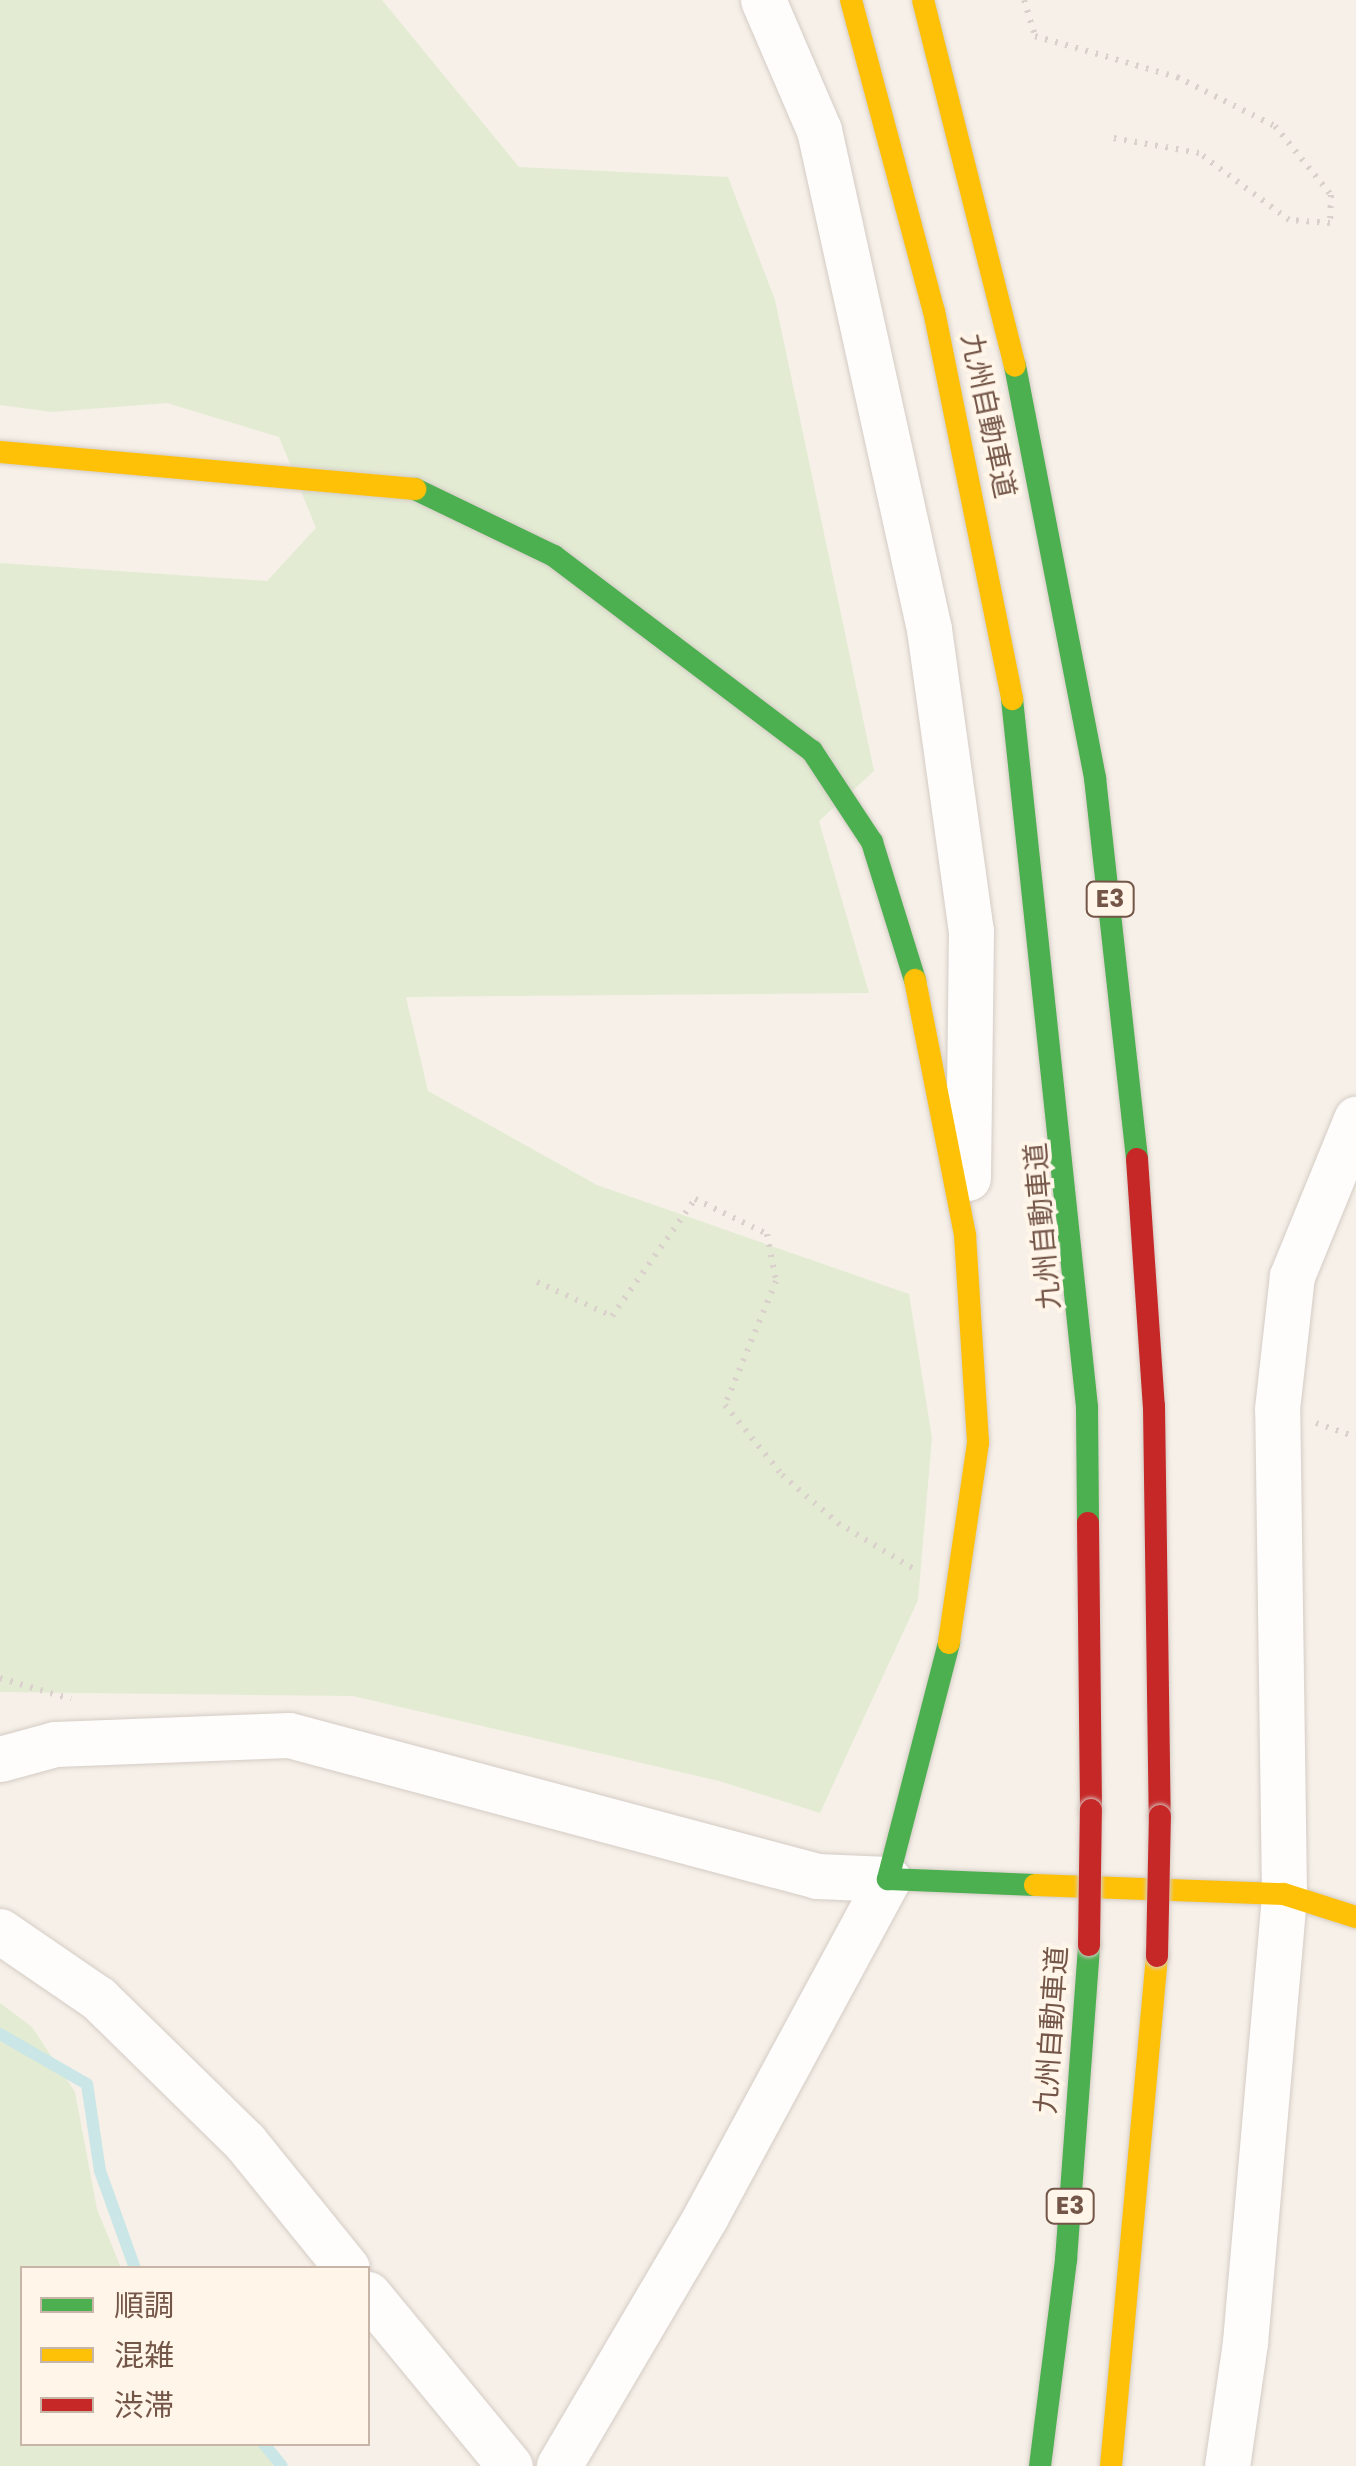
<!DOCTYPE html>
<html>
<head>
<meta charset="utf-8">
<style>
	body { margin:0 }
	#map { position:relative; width:1356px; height:2466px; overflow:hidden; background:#f6f0e8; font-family:Poppins,"Noto Sans JP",sans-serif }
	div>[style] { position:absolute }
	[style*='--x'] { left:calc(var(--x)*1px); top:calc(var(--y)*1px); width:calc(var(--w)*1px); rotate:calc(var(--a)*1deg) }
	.green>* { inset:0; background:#e3ecd3 }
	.stream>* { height:12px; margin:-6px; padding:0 6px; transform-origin:6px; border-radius:6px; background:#cae6e6 }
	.path>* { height:6px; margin-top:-3px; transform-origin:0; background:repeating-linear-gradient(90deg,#dad0cc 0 2.5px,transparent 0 10.5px) }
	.roads { filter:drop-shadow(0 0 2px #d4ccc5) drop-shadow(0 0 2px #d4ccc5) }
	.street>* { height:45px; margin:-22.5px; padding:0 22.5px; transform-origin:22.5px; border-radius:22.5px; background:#fefdfc }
	.fast>* { height:22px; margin:-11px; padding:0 11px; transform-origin:11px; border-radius:11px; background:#4caf50 }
	.slow>* { height:22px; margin:-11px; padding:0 11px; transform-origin:11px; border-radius:11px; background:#ffc107 }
	.jam>* { height:22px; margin:-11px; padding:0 11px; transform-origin:11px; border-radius:11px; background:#c62828 }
	.bridges { filter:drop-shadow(0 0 2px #d5cbc5) drop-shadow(0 0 2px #d5cbc5) }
	.jam-bridge>* { height:22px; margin:-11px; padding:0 11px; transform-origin:11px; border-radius:11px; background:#c62828 }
	span { translate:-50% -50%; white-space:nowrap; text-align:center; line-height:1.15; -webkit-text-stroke:8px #fff5e8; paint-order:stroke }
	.shield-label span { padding:2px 8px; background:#fff5e8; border:2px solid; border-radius:8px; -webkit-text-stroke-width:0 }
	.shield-label { font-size:25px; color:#745648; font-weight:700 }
	.street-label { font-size:28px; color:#745648 }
	.legend { position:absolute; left:20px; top:2266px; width:350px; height:180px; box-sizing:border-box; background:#fff5e8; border:2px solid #c7b5a8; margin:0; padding:12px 18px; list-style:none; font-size:30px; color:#745648 }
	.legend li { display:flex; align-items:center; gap:20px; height:50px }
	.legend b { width:50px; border:2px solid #c7b5a8 }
</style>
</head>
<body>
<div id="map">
	<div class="green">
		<div style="clip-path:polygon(0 0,382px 0,519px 167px,728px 177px,775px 300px,874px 771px,819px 821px,869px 993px,406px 997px,428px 1091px,597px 1185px,909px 1294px,932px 1438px,918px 1600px,820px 1813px,719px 1781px,353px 1696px,0 1692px,0 563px,267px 581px,316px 528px,279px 437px,167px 403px,52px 412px,0 405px)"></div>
		<div style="clip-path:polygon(0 2003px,32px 2027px,75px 2092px,97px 2209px,121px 2268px,22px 2268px,22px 2444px,264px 2444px,273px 2466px,0 2466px)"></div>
	</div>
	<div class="stream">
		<div style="--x:0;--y:2034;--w:100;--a:29.9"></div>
		<div style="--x:87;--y:2084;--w:88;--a:81.5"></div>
		<div style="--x:100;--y:2171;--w:103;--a:70.2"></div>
		<div style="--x:264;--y:2444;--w:28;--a:51"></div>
	</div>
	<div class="path">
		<div style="--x:1024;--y:0;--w:38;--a:73"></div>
		<div style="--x:1035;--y:36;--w:148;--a:16.1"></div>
		<div style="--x:1177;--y:77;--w:110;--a:26.6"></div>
		<div style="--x:1275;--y:126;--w:89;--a:50.9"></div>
		<div style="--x:1331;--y:195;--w:28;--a:92"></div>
		<div style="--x:1330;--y:223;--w:41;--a:-175.8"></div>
		<div style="--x:1289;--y:220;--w:112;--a:-143.3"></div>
		<div style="--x:1199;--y:153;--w:93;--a:-170.1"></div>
		<div style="--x:537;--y:1282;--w:82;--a:24.4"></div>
		<div style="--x:612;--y:1316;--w:143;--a:-54.6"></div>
		<div style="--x:695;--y:1199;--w:80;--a:25.9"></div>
		<div style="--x:767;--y:1234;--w:48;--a:79.2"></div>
		<div style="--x:776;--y:1281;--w:134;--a:112.4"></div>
		<div style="--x:725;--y:1405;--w:90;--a:50.8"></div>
		<div style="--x:782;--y:1475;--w:74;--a:40.6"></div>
		<div style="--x:838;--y:1523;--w:89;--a:31.2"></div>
		<div style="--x:1316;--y:1423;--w:42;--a:19.3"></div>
		<div style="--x:0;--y:1678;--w:74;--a:16.5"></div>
	</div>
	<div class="roads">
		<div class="street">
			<div style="--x:763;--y:0;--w:142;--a:66.7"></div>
			<div style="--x:819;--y:130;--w:511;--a:77.57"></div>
			<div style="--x:929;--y:629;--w:305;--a:82.1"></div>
			<div style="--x:971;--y:931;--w:247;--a:90.7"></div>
			<div style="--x:0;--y:1759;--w:57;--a:-15.3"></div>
			<div style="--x:55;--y:1744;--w:234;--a:-2.2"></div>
			<div style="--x:289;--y:1735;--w:547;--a:14.95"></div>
			<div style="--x:817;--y:1876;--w:71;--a:2.4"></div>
			<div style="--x:888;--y:1879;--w:383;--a:118.4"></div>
			<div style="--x:706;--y:2216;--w:290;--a:120.5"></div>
			<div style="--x:0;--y:1931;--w:119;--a:34.4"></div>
			<div style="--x:98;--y:1998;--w:206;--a:44.4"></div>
			<div style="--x:245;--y:2142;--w:162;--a:51"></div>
			<div style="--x:368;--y:2294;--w:223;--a:50.5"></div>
			<div style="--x:1227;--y:2466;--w:125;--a:-81.7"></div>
			<div style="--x:1245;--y:2342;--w:450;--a:-85"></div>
			<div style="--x:1284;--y:1894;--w:485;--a:-90.8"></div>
			<div style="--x:1277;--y:1409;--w:134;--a:-83.6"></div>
			<div style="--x:1292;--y:1276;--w:170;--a:-67.8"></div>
		</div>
		<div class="fast">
			<div style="--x:1015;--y:366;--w:420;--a:79"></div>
			<div style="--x:1095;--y:778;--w:383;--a:83.7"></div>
			<div style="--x:415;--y:489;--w:154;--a:25.7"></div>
			<div style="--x:554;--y:556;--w:323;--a:37.1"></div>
			<div style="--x:812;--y:751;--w:109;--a:56.6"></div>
			<div style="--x:872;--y:842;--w:145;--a:72.7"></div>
			<div style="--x:1012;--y:699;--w:712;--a:83.95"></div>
			<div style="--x:1087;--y:1407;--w:116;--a:89.5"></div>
			<div style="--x:949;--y:1643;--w:244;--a:104.5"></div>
			<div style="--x:888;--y:1879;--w:147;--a:2.3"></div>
			<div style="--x:1040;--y:2466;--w:208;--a:-82.8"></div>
			<div style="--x:1066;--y:2260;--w:316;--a:-85.8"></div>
		</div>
		<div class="slow">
			<div style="--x:851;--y:0;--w:322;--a:75.1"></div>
			<div style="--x:934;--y:311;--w:396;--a:78.6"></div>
			<div style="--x:923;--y:0;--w:377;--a:75.9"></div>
			<div style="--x:0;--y:452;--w:417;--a:5.1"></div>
			<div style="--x:915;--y:980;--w:260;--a:78.9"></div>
			<div style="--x:965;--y:1235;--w:208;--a:86.4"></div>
			<div style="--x:978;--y:1443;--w:202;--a:98.3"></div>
			<div style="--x:1035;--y:1885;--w:249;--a:2.1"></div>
			<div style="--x:1284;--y:1894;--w:76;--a:17.7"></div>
			<div style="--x:1111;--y:2466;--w:512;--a:-84.85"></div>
		</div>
		<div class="jam">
			<div style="--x:1137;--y:1159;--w:248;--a:86.1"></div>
			<div style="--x:1154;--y:1406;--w:410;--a:89.2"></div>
			<div style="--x:1088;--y:1523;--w:287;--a:89.4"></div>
		</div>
	</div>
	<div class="bridges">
		<div class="jam-bridge">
			<div style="--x:1089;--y:1945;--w:135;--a:-89.2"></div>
			<div style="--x:1157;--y:1956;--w:140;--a:-88.8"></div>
		</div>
	</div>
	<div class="shield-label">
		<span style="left:1110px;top:899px">E3</span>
		<span style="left:1070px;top:2206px">E3</span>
	</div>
	<div class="street-label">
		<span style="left:988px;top:416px;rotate:78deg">九州自動車道</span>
		<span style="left:1043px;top:1226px;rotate:-95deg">九州自動車道</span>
		<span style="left:1052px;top:2030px;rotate:-86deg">九州自動車道</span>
	</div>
	<ul class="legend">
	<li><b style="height:12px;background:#4caf50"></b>順調</li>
	<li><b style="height:12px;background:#ffc107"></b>混雑</li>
	<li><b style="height:12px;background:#c62828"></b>渋滞</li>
	</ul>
</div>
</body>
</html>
